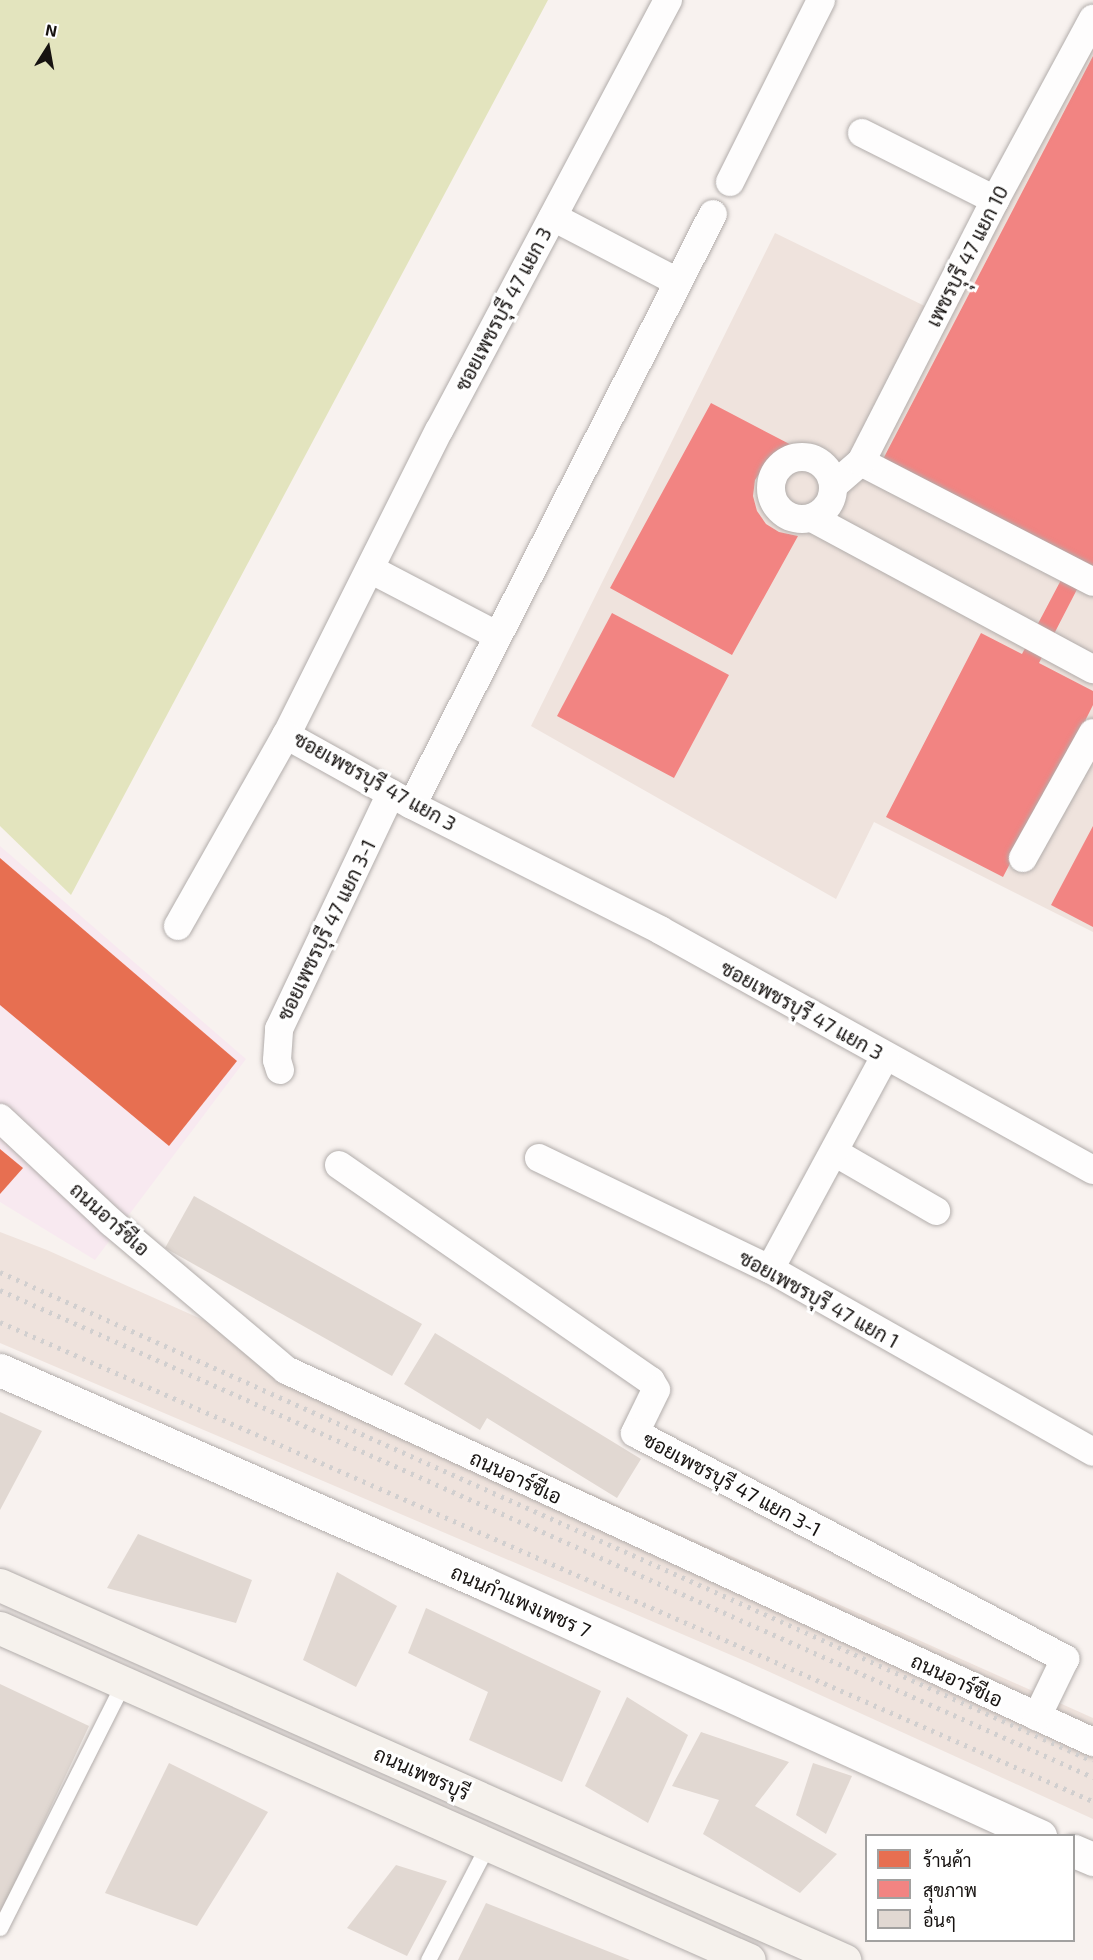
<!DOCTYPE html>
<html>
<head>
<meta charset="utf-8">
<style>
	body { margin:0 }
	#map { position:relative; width:1093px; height:1960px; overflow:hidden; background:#f8f2ef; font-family:"Exo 2",Sarabun,sans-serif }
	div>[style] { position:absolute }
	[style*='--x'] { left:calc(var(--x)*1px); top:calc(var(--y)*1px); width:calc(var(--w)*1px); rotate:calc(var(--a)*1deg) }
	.commercial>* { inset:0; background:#f8e9f0 }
	.built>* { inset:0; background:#efe3dd }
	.green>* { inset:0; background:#e3e4be }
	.shops>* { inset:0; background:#e76f51 }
	.health>* { inset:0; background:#f28482 }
	.building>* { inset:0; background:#e1d8d2 }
	.roads { filter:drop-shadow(0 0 2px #b2adab) drop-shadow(0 0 2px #b2adab) }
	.service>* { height:15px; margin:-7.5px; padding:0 7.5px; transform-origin:7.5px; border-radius:7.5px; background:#fefdfd }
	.minor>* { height:28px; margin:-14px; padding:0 14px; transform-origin:14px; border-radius:14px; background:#fefdfd }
	.minor>.ring { margin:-14px; padding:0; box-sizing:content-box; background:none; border:28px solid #fefdfd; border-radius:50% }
	.tertiary>* { height:33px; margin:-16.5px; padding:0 16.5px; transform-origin:16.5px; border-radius:16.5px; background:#fefdfd }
	.primary>* { height:33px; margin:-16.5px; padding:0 16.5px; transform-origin:16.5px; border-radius:16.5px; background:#f6f2ed }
	.rail>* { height:4.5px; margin-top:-2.25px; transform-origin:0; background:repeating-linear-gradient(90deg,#d1cfcf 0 3px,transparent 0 9px) }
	span { translate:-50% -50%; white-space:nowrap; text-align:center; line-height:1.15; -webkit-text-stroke:6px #fff; paint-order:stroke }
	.street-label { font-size:20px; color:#171311 }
	.legend { position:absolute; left:865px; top:1834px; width:210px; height:108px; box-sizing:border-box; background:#fff; border:2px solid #a2a1a0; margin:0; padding:8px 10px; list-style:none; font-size:18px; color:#171311 }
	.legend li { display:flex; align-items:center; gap:12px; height:30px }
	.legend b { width:30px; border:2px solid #a2a1a0 }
	.north { position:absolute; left:18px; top:18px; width:60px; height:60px; -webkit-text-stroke:4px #fff; paint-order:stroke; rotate:11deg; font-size:16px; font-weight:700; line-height:24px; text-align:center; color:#171311 }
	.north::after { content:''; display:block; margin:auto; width:21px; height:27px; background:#171311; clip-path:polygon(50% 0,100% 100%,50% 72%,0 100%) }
</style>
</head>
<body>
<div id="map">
	<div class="commercial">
		<div style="clip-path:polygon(0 846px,246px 1059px,95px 1260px,0 1202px)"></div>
	</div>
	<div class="built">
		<div style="clip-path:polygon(1093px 13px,1093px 932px,874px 822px,836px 899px,531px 726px,775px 233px,937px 312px)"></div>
		<div style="clip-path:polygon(0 1232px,47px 1250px,1093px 1718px,1093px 1819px,752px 1664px,0 1343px)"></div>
	</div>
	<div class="green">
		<div style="clip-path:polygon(0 0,548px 0,71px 895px,0 826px)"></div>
	</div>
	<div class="shops">
		<div style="clip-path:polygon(0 858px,237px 1061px,169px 1146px,0 1005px)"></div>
		<div style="clip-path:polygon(0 1149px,23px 1168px,0 1194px)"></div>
	</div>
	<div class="health">
		<div style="clip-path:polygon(1093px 56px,1093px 573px,1087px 570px,1039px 663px,1093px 691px,1093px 705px,1085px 721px,1093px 726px,1076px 737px,1003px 877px,886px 817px,981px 633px,1022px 654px,1071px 561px,881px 463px)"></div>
		<div style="clip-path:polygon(711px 403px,801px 450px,777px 457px,764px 467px,755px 480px,753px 496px,757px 511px,766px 524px,779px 532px,798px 536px,732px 655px,610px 588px)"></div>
		<div style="clip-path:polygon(612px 613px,729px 675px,674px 778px,557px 716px)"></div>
		<div style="clip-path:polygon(1093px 826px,1093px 927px,1051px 905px)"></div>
	</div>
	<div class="building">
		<div style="clip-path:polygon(194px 1196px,422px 1324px,392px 1376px,165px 1248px)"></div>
		<div style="clip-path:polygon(435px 1333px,641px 1459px,617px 1498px,487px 1418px,480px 1430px,404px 1384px)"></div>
		<div style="clip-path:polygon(0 1412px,42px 1431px,0 1510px)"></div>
		<div style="clip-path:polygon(138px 1534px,252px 1580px,236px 1623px,107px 1588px)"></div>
		<div style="clip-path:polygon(337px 1572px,397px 1606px,356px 1687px,303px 1660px)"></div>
		<div style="clip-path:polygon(426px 1608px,601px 1691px,562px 1782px,469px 1740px,488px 1692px,408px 1653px)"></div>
		<div style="clip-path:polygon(0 1684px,89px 1726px,0 1915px)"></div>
		<div style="clip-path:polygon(627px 1697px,688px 1735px,648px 1823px,585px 1786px)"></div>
		<div style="clip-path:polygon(701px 1732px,789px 1762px,755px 1806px,837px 1854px,800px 1893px,703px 1834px,719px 1800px,672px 1786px)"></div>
		<div style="clip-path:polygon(169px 1763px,268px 1812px,197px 1926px,105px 1893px)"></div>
		<div style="clip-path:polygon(813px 1763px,852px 1776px,826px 1834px,796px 1815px)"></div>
		<div style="clip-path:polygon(396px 1865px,447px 1881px,407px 1956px,347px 1928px)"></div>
		<div style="clip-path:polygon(486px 1903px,630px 1960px,458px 1960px)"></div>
	</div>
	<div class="roads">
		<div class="service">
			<div style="--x:0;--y:1928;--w:274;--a:-63.3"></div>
			<div style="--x:428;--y:1960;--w:128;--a:-62.6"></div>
		</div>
		<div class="minor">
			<div style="--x:668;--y:0;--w:487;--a:118"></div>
			<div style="--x:439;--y:430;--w:341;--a:116.6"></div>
			<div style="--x:286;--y:735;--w:144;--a:29.1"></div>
			<div style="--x:412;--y:805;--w:278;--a:26.7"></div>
			<div style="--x:660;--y:930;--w:495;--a:29"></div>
			<div style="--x:862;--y:133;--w:149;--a:26.7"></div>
			<div style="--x:730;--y:182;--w:203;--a:-63.4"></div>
			<div style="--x:553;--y:217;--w:141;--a:27.5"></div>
			<div class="ring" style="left:771px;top:457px;width:34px;height:34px"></div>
			<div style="--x:861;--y:462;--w:261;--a:27.3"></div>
			<div style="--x:833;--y:486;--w:37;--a:-41"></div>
			<div style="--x:861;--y:462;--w:294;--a:-62.9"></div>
			<div style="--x:995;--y:200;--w:206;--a:-61.6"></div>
			<div style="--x:812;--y:518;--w:319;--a:28.3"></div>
			<div style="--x:370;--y:569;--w:144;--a:27.6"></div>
			<div style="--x:412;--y:805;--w:663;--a:-63.01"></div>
			<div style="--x:1023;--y:858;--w:143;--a:-60.8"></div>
			<div style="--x:178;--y:926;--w:219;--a:-60.5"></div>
			<div style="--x:280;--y:1070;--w:10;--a:-107"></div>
			<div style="--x:277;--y:1060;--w:31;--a:-86"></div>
			<div style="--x:279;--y:1029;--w:261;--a:-64.6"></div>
			<div style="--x:0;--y:1118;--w:152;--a:43.1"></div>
			<div style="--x:111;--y:1222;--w:229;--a:40.2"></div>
			<div style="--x:286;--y:1370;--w:889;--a:24.75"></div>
			<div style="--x:834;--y:1152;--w:118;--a:30"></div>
			<div style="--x:539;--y:1158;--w:256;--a:25.7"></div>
			<div style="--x:770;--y:1269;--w:371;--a:29.5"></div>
			<div style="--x:339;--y:1165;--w:379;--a:34.7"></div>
			<div style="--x:651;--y:1381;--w:10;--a:61"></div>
			<div style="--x:656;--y:1390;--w:48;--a:116"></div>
			<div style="--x:635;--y:1433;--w:486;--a:27.7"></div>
			<div style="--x:1065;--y:1659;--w:64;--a:115.8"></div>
			<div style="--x:770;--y:1269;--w:242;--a:-61.6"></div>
		</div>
		<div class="tertiary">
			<div style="--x:0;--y:1370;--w:528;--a:23.8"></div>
			<div style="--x:483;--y:1583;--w:612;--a:24.43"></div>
			<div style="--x:1074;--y:1851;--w:21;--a:23"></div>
		</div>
		<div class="primary">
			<div style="--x:0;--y:1585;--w:924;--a:23.96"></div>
			<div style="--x:0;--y:1628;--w:819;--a:23.91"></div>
		</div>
	</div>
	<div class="rail">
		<div style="--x:0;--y:1272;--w:1197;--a:24.1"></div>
		<div style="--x:0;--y:1290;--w:1197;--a:24.02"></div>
		<div style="--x:0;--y:1322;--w:1193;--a:23.67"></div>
	</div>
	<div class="street-label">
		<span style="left:967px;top:256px;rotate:-63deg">เพชรบุุรี 47 แยก 10</span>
		<span style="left:503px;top:309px;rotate:-62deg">ซอยเพชรบุรี 47 แยก 3</span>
		<span style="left:375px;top:781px;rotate:29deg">ซอยเพชรบุรี 47 แยก 3</span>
		<span style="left:326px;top:930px;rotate:-64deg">ซอยเพชรบุรี 47 แยก 3-1</span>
		<span style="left:802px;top:1010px;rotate:29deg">ซอยเพชรบุรี 47 แยก 3</span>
		<span style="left:110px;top:1219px;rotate:42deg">ถนนอาร์ซีเอ</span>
		<span style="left:819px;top:1299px;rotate:29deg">ซอยเพชรบุรี 47 แยก 1</span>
		<span style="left:516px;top:1477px;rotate:25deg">ถนนอาร์ซีเอ</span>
		<span style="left:732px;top:1484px;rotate:28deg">ซอยเพชรบุรี 47 แยก 3-1</span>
		<span style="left:521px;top:1601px;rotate:24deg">ถนนกำแพงเพชร 7</span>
		<span style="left:957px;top:1680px;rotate:25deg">ถนนอาร์ซีเอ</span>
		<span style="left:422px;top:1773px;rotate:24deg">ถนนเพชรบุรี</span>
	</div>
	<ul class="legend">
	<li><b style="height:16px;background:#e76f51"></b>ร้านค้า</li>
	<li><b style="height:16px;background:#f28482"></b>สุขภาพ</li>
	<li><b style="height:16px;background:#e1d8d2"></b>อื่นๆ</li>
	</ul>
	<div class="north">N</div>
</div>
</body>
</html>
